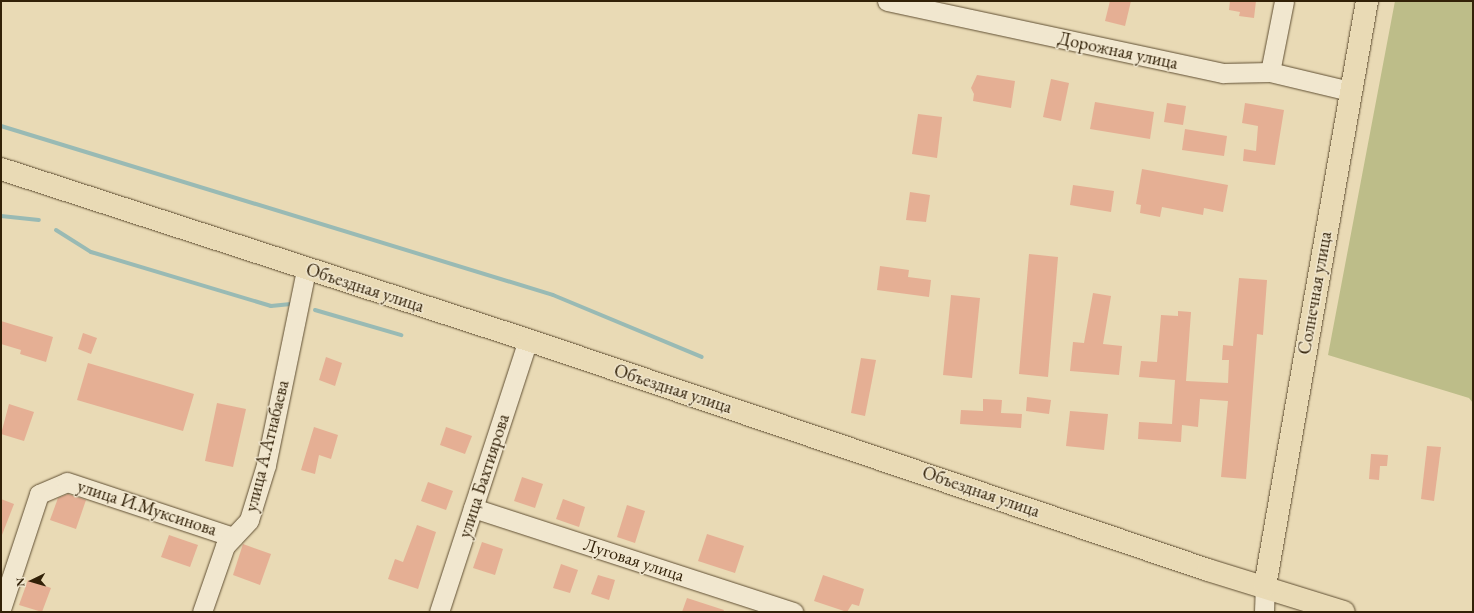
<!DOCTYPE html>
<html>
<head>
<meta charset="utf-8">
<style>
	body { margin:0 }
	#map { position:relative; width:1474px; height:613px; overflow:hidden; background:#e9dab5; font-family:"EB Garamond",serif }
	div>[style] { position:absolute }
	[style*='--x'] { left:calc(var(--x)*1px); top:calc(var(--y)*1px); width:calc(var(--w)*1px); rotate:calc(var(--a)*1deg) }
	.green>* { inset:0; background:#bdbd89 }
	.stream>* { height:4px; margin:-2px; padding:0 2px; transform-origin:2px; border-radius:2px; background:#99bab4 }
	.building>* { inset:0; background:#e5af94 }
	.roads { filter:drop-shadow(0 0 1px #604f33) drop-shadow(0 0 1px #604f33) }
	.minor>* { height:19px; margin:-9.5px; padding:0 9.5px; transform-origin:9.5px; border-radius:9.5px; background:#f1e7cf }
	.major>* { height:22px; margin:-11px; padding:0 11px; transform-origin:11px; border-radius:11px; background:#e9dab5 }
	span { translate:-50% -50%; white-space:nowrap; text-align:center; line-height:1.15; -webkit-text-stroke:3px #f1e7cf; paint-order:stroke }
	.street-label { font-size:18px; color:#322108 }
	.frame { position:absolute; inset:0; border:2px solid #322108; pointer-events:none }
	.north { position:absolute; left:12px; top:561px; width:40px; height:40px; -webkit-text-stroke:3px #f1e7cf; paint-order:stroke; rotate:265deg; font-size:11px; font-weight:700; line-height:16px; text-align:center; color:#322108 }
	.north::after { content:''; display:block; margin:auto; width:14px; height:18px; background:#322108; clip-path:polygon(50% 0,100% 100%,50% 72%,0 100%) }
</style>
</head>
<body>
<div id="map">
	<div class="green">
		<div style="clip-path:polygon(1395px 1px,1473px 1px,1473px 403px,1469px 398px,1328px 355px)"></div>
	</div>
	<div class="stream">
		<div style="--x:1;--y:126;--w:577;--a:17.02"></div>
		<div style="--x:553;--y:295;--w:161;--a:22.6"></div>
		<div style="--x:1;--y:216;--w:38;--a:6"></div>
		<div style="--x:56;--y:230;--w:41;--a:32.2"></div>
		<div style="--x:91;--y:252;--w:188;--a:16.7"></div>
		<div style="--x:271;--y:306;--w:20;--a:-6"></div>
		<div style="--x:315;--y:310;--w:90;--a:16.2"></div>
	</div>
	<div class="building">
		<div style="clip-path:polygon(1110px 1px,1131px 1px,1125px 26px,1105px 21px)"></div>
		<div style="clip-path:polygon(1230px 1px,1256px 1px,1254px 18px,1239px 16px,1240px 12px,1229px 10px)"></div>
		<div style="clip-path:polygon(977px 75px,1015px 81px,1011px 108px,973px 101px,974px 94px,971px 88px)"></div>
		<div style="clip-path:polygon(1051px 79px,1069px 83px,1061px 121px,1043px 117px)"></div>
		<div style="clip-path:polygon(1095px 102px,1154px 112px,1150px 139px,1090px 129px)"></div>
		<div style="clip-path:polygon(1167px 103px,1186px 106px,1183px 125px,1164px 122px)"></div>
		<div style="clip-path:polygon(1245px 103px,1284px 110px,1275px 165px,1243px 161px,1244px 149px,1256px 151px,1258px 126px,1242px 123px)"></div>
		<div style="clip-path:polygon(918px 114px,942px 117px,937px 158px,912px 154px)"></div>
		<div style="clip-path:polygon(1185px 129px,1227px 136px,1224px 156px,1182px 150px)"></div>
		<div style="clip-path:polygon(1142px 169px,1228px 185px,1223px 212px,1204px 208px,1203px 215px,1162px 207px,1160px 217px,1140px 213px,1141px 205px,1136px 204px)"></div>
		<div style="clip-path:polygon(1073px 185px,1114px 191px,1111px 212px,1070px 205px)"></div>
		<div style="clip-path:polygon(910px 192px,930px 195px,926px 222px,906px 220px)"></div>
		<div style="clip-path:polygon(1029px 254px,1058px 257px,1048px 377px,1019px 374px)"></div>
		<div style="clip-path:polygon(880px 266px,909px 270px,908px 277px,931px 280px,929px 297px,877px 290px)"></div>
		<div style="clip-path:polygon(1239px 278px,1267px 280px,1263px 335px,1257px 334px,1246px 479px,1221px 477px,1228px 401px,1200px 399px,1198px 427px,1182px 425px,1181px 442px,1138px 439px,1139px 422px,1172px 424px,1175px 380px,1139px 377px,1141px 361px,1157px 362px,1161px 315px,1178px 316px,1178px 311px,1191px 312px,1186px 381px,1228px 383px,1229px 360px,1222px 360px,1223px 345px,1233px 346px)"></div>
		<div style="clip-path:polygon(1093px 293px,1111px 296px,1103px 344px,1122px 346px,1119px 375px,1070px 371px,1073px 342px,1084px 343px)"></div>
		<div style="clip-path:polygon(951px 295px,980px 298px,972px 378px,943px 375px)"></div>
		<div style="clip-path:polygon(1px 321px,53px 337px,46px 362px,20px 354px,21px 350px,1px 344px)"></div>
		<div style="clip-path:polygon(83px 333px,97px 338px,91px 354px,78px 349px)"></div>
		<div style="clip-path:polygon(326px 357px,342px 363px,335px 386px,319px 380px)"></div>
		<div style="clip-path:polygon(861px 358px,876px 360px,865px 416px,851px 413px)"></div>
		<div style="clip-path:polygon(88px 363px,194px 394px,183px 431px,77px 400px)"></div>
		<div style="clip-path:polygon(1027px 397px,1051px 400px,1049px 414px,1026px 411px)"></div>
		<div style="clip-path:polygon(983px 399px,1002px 400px,1001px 413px,1022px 414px,1021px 428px,960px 424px,961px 410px,983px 411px)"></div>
		<div style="clip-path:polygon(217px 403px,246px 409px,233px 467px,205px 461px)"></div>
		<div style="clip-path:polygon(9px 404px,34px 412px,24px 441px,1px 434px)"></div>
		<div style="clip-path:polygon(1070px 411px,1108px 414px,1104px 450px,1066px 446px)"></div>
		<div style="clip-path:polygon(314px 427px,338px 435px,331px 459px,319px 455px,315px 474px,301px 470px)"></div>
		<div style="clip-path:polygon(446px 427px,472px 436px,465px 454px,440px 445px)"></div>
		<div style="clip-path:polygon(1427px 446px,1441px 447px,1434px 501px,1421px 499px)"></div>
		<div style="clip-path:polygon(1371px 454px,1388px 455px,1387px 466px,1380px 466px,1379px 480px,1369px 479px)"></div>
		<div style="clip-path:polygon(522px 477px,543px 484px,535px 508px,514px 501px)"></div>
		<div style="clip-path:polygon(428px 482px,453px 491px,446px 510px,421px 501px)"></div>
		<div style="clip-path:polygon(68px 494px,86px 500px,76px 529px,50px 520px,58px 498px)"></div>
		<div style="clip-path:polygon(1px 499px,14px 504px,2px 535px,1px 535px)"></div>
		<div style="clip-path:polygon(563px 499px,585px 507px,579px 527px,556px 519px)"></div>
		<div style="clip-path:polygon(627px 505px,645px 511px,635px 543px,617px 537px)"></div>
		<div style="clip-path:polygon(417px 525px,436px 532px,418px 589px,388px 579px,395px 559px,403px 562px)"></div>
		<div style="clip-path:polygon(707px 534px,744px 546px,735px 573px,698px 561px)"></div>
		<div style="clip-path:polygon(169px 535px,198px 545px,190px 567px,161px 557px)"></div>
		<div style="clip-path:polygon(482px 542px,503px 549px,495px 575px,473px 568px)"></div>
		<div style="clip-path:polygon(243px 544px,271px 554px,260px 585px,233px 575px)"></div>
		<div style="clip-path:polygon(561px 564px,578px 570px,570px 593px,553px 588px)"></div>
		<div style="clip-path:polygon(598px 575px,615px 580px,609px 600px,591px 594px)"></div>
		<div style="clip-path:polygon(823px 575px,864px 589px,859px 606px,852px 604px,847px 612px,814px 601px)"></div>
		<div style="clip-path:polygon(28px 580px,51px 588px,42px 612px,19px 605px)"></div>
		<div style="clip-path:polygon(687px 598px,724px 610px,723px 612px,682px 612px)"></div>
	</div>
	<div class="roads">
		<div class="minor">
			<div style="--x:887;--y:1;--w:344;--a:12.1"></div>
			<div style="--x:1223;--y:73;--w:47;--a:-1.2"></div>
			<div style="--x:1270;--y:72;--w:82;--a:13.4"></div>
			<div style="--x:1270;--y:72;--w:72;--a:-78.8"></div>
			<div style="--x:473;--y:508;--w:337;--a:18"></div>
			<div style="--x:1;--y:609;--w:121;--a:-71.7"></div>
			<div style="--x:39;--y:494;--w:30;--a:-23"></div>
			<div style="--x:67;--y:482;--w:175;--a:18.3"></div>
			<div style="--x:202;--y:612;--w:70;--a:-70.8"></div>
			<div style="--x:225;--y:546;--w:35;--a:-47"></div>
			<div style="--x:249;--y:520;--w:58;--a:-72.8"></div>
			<div style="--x:266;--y:465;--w:199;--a:-78.4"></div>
			<div style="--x:439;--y:612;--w:286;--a:-71.9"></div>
			<div style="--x:1264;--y:612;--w:26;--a:-88"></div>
		</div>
		<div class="major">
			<div style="--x:1;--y:169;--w:554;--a:17.98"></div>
			<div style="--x:528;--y:340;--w:718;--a:18.69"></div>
			<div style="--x:1208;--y:570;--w:142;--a:17.2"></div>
			<div style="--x:1265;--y:586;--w:594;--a:-80.11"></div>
		</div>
	</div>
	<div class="street-label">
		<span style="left:1118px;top:51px;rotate:12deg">Дорожная улица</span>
		<span style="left:365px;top:288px;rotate:18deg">Объездная улица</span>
		<span style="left:1315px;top:293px;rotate:-80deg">Солнечная улица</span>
		<span style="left:673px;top:389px;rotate:18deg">Объездная улица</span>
		<span style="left:267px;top:446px;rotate:-76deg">улица А.Атнабаева</span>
		<span style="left:484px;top:476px;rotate:-72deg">улица Бахтиярова</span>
		<span style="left:981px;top:492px;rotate:19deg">Объездная улица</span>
		<span style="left:147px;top:508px;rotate:18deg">улица И.Муксинова</span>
		<span style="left:634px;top:560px;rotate:18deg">Луговая улица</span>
	</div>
	<div class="frame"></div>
	<div class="north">N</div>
</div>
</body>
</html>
